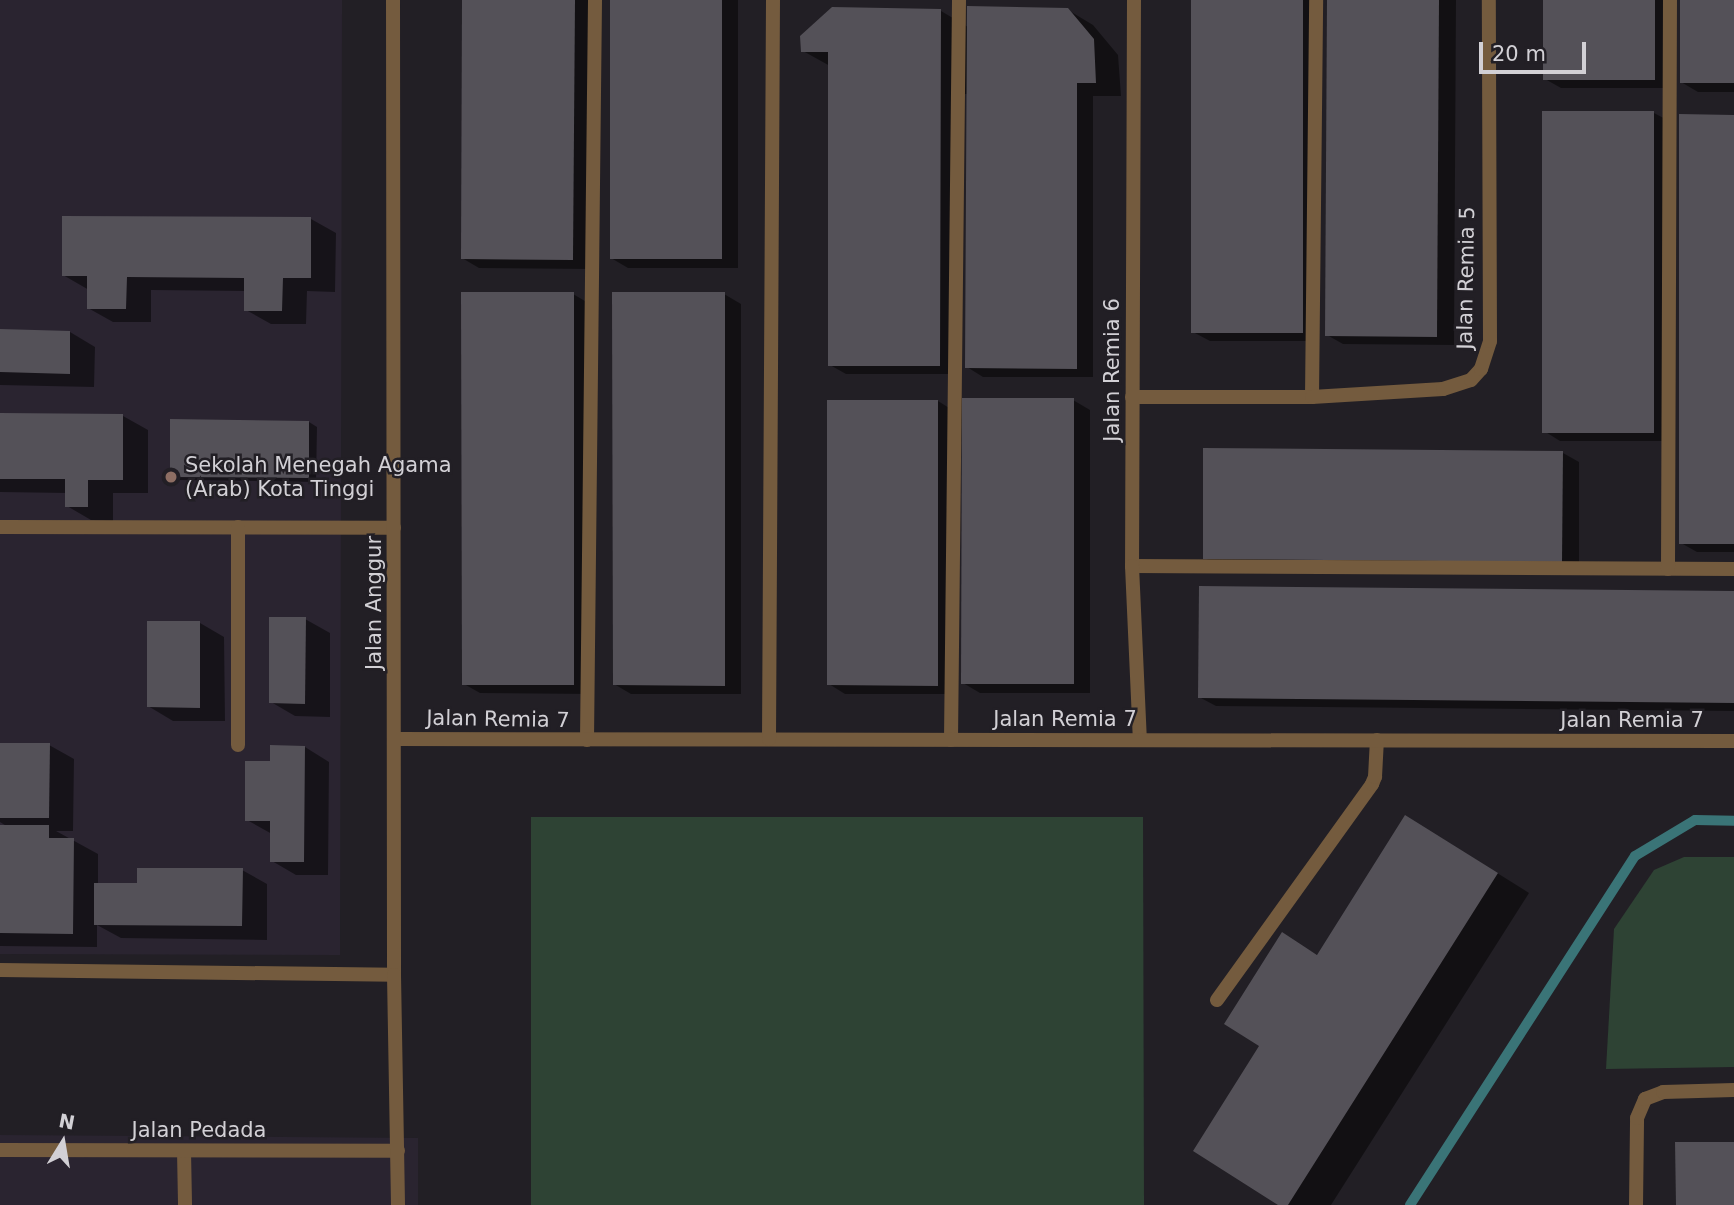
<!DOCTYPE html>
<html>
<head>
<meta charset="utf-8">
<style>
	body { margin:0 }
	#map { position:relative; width:1734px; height:1205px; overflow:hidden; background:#221f25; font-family:"DejaVu Sans",sans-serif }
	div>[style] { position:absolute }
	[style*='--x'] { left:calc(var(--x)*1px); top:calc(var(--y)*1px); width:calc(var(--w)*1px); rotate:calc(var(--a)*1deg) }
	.built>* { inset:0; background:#2a2430 }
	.green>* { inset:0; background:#2e4334 }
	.shadow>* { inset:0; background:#0007 }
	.stream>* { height:10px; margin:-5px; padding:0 5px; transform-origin:5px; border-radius:5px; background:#3a7477 }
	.building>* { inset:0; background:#545158 }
	.service>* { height:14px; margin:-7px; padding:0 7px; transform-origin:7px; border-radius:7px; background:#745b3e }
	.minor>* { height:14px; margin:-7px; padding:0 7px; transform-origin:7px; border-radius:7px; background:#745b3e }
	.tertiary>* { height:14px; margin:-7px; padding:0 7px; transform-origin:7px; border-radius:7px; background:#745b3e }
	.dots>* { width:19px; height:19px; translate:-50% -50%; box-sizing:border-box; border:4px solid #221f25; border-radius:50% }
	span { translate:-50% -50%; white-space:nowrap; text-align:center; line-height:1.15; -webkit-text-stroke:5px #221f25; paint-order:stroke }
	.street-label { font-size:21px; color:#d2d0d5 }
	.poi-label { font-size:21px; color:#d2d0d5 }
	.left { translate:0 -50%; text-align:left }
	.north { position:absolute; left:28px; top:1107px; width:70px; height:70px; -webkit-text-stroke:5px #221f25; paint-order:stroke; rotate:11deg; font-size:19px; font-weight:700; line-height:28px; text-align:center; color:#d2d0d5 }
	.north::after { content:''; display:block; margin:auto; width:24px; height:32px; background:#d2d0d5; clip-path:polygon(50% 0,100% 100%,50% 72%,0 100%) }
	.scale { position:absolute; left:1479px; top:42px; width:107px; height:32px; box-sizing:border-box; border:4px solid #d2d0d5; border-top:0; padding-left:9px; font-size:21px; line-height:24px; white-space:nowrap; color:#d2d0d5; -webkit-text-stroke:5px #221f25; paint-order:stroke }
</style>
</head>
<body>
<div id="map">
	<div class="built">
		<div style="clip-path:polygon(0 0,342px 0,340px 955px,0 954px)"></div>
		<div style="clip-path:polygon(0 1135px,418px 1138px,418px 1205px,0 1205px)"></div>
	</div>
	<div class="green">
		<div style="clip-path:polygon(531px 817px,1143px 817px,1144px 1205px,531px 1205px)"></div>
		<div style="clip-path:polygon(1684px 857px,1734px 857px,1734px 1067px,1606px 1069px,1614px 929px,1654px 870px)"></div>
	</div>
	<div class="shadow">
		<div style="clip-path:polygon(464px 0,591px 0,589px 269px,479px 268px,462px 258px)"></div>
		<div style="clip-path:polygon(612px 0,738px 0,738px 268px,628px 268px,611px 258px)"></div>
		<div style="clip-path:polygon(1193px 0,1319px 0,1319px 341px,1210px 341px,1193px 332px)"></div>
		<div style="clip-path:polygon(1329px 0,1456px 0,1454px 345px,1343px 344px,1327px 335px)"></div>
		<div style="clip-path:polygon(1544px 0,1671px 0,1671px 88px,1561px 88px,1545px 79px)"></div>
		<div style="clip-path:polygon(1682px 0,1734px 0,1734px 92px,1698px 92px,1681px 82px)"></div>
		<div style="clip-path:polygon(1068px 10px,1093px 25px,1118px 55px,1121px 96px,1093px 96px,1093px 377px,983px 377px,967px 367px,967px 94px,956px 94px,956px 374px,846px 374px,830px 365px,830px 66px,803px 51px,941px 11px,968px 27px)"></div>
		<div style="clip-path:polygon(1544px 112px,1654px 113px,1671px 122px,1670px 441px,1560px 441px,1544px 431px)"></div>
		<div style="clip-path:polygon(1734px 116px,1734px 552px,1697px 552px,1681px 543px)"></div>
		<div style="clip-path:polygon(311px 219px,336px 233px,335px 292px,307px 291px,306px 324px,271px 324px,246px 310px,246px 291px,151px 290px,151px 322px,113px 322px,88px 308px,89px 290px,63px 275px)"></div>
		<div style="clip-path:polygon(573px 294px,590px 304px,590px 694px,480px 693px,464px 684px)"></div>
		<div style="clip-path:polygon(724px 294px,741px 304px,741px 694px,631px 694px,614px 684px)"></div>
		<div style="clip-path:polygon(0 331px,70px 332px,95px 347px,94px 387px,0 385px)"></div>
		<div style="clip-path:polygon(1073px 400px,1090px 410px,1090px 693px,980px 693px,963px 683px)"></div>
		<div style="clip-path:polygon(938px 401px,954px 411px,954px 694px,845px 694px,829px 684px)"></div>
		<div style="clip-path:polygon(0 415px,123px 416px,148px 430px,148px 493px,113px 493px,113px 521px,91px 520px,67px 506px,67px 493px,0 492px)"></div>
		<div style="clip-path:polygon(309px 422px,317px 427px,316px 482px,179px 480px,172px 476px)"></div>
		<div style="clip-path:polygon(1563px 453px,1579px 462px,1579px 571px,1221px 568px,1205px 558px)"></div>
		<div style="clip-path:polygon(1734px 593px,1734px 711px,1216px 706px,1199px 697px)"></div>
		<div style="clip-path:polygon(305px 619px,330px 633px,330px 717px,295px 716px,271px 702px)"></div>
		<div style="clip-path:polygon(200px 623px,224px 637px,225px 721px,173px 721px,148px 706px)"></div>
		<div style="clip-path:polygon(0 744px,49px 745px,74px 759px,73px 831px,56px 831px,98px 854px,98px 884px,138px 885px,242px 870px,267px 884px,267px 940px,121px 938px,97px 925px,97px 947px,0 946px,0 827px,8px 827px,0 822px)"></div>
		<div style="clip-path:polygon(305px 747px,329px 762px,328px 875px,296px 875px,272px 861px,272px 834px,247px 820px,272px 763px)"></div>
		<div style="clip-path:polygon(1438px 836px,1529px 893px,1331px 1205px,1282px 1205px,1262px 1045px,1283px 935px,1319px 956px)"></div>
	</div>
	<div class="stream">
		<div style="--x:1410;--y:1205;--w:415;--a:-57.2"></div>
		<div style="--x:1635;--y:856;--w:70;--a:-31"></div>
		<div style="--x:1695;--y:820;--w:39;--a:1"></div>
	</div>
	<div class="building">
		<div style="clip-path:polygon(462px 0,575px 0,573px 260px,461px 259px)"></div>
		<div style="clip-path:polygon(610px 0,722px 0,722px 259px,610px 259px)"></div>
		<div style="clip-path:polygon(1191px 0,1303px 0,1303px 333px,1191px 333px)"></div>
		<div style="clip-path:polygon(1327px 0,1439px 0,1437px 337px,1325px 336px)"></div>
		<div style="clip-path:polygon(1543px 0,1655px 0,1655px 80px,1543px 80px)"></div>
		<div style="clip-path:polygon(1680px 0,1734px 0,1734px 83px,1680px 83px)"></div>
		<div style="clip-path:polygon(967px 6px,1068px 8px,1094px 39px,1096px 83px,1077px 83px,1077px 369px,965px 368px)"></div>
		<div style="clip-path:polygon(832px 7px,941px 9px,940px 366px,828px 366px,828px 52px,801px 52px,800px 36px)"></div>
		<div style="clip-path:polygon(1542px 111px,1654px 111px,1654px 433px,1542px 433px)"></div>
		<div style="clip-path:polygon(1679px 114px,1734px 115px,1734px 544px,1679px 544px)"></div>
		<div style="clip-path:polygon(62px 216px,311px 217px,311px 278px,283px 278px,282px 311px,244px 311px,244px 278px,127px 277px,126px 309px,87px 309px,87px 276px,62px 276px)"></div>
		<div style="clip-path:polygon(461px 292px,574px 292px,574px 685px,462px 685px)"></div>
		<div style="clip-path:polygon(612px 292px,725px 292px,725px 686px,613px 685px)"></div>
		<div style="clip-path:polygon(0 329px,70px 331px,70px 374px,0 372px)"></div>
		<div style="clip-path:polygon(962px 398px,1074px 398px,1074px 684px,961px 684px)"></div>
		<div style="clip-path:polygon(827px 400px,938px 400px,938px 686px,827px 685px)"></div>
		<div style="clip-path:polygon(0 413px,123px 414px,123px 480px,88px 480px,88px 507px,65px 507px,65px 479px,0 479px)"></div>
		<div style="clip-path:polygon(170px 419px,309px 421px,309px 478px,170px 477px)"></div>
		<div style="clip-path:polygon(1203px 448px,1563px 451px,1562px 562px,1203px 559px)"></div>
		<div style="clip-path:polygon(1199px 586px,1734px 591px,1734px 703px,1198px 698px)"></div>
		<div style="clip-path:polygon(269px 617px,306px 617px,305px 704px,269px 703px)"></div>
		<div style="clip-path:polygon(147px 621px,200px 621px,200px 708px,147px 707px)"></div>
		<div style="clip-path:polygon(0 743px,50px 743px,49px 818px,0 818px)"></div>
		<div style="clip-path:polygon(270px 745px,305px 746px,304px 862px,270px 862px,270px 821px,245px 821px,245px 761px,270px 761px)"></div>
		<div style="clip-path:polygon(1405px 815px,1498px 873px,1288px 1205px,1278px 1205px,1193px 1151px,1259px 1046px,1224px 1024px,1282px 932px,1317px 955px)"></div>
		<div style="clip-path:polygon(0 825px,49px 825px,49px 838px,74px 838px,73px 934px,0 933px)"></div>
		<div style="clip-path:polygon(137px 868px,243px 868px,242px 926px,94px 925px,94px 883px,137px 883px)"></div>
		<div style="clip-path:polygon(1675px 1142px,1734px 1142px,1734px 1205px,1676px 1205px)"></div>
	</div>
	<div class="service">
		<div style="--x:1312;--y:397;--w:397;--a:-89.4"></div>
		<div style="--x:0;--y:527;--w:394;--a:0.1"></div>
		<div style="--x:1132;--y:566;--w:602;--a:0.29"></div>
		<div style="--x:1668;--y:569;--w:569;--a:-89.8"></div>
		<div style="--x:587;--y:740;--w:740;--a:-89.38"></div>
		<div style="--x:951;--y:740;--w:740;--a:-89.38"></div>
		<div style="--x:238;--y:745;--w:218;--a:-90"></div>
		<div style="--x:0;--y:970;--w:394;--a:0.7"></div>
		<div style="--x:1217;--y:1000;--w:266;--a:-54.3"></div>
		<div style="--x:1372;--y:784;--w:8;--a:-67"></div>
		<div style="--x:1375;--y:777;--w:37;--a:-87"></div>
		<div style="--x:184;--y:1151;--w:54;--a:88.9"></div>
	</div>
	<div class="minor">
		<div style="--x:1134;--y:0;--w:566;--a:90.2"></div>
		<div style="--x:1132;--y:566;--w:174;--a:87.4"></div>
		<div style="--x:1132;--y:397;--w:180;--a:0"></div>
		<div style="--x:1312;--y:397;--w:131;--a:-3.5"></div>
		<div style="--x:1443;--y:389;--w:29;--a:-18"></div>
		<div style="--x:1471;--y:380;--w:15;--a:-48"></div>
		<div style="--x:1481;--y:369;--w:29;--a:-72"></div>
		<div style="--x:1490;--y:341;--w:341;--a:-90.2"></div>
		<div style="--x:396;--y:739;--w:1338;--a:0.09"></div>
		<div style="--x:769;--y:739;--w:739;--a:-89.69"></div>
		<div style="--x:0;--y:1150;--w:398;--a:0.1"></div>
		<div style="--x:1636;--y:1205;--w:87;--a:-89.3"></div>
		<div style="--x:1637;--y:1118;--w:21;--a:-67"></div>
		<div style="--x:1645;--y:1099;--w:19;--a:-21"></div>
		<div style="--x:1663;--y:1092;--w:71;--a:-1.6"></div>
	</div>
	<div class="tertiary">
		<div style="--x:393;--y:0;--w:975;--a:89.94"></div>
		<div style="--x:394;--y:975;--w:230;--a:89"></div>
	</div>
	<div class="dots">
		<div style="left:171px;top:477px;background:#8d6e63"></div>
	</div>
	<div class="street-label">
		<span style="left:1466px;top:278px;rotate:-89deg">Jalan Remia 5</span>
		<span style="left:1112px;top:370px;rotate:-90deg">Jalan Remia 6</span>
		<span style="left:374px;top:603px;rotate:-90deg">Jalan Anggur</span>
		<span style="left:498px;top:719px;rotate:1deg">Jalan Remia 7</span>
		<span style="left:1065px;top:719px">Jalan Remia 7</span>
		<span style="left:1632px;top:720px">Jalan Remia 7</span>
		<span style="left:199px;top:1130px">Jalan Pedada</span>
	</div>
	<div class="poi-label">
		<span class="left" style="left:185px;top:477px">Sekolah Menegah Agama<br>(Arab) Kota Tinggi</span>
	</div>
	<div class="north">N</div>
	<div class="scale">20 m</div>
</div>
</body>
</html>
